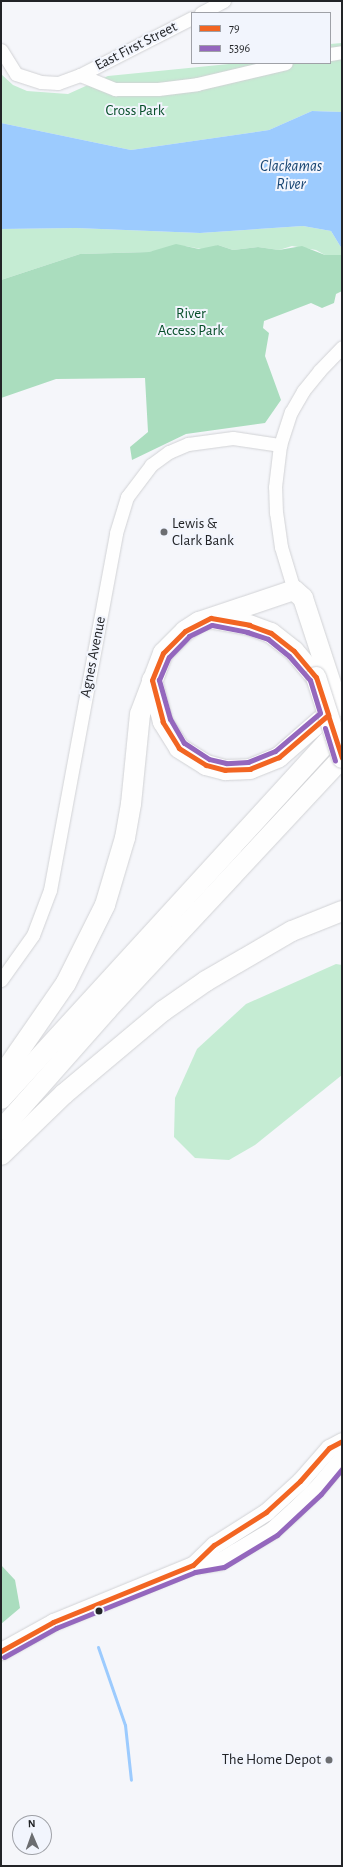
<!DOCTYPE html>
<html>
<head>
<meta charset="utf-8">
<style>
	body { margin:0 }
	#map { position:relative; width:343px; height:1867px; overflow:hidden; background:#f5f6fa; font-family:"Alegreya Sans",sans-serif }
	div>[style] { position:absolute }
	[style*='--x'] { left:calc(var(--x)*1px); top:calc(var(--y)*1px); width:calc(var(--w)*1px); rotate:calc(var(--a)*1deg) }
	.green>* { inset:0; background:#c5ecd3 }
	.forest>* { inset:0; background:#aaddbe }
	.water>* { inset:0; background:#9ccbfe }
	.stream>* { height:3px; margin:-1.5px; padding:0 1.5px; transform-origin:1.5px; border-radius:1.5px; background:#9ccbfe }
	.roads { filter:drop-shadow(0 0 1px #d1d2d5) drop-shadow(0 0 1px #d1d2d5) }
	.minor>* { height:13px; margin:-6.5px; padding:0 6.5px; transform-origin:6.5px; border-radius:6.5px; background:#fefefe }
	.major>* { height:17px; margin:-8.5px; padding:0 8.5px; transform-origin:8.5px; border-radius:8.5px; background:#fefefe }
	.highway>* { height:20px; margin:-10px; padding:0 10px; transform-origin:10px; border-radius:10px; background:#fefefe }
	.bridges { filter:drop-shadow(0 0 1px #d1d2d5) drop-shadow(0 0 1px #d1d2d5) }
	.highway-bridge>* { height:20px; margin:-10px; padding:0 10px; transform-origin:10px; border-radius:10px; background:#fefefe }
	.bus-1>* { height:5px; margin:-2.5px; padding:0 2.5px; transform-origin:2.5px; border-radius:2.5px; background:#f26522 }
	.bus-2>* { height:5px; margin:-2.5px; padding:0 2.5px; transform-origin:2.5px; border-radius:2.5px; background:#9467bd }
	.dots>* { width:11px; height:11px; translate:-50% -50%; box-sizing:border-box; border:2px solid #f2f5fd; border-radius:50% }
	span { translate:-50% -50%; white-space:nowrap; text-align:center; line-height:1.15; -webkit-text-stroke:4px #f2f5fd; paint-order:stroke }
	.street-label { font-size:15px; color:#222427 }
	.park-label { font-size:15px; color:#074f2a }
	.poi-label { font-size:15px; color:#222427 }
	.left { translate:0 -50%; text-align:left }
	.right { translate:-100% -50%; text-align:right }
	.water-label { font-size:16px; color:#184673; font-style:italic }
	.frame { position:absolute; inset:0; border:2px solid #222427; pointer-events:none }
	.legend { position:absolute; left:191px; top:12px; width:140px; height:52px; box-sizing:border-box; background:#f2f5fd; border:1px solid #9fa1a7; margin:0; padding:5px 7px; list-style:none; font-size:12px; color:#222427 }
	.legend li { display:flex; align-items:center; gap:8px; height:20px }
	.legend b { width:20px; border:1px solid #9fa1a7 }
	.north { position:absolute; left:12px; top:1815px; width:40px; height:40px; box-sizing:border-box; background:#f2f5fd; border:1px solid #9fa1a7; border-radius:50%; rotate:358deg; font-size:11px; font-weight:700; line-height:16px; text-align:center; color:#222427 }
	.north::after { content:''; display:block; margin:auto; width:14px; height:18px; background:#6c6e71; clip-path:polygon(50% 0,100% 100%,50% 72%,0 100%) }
</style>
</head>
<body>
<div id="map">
	<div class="green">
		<div style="clip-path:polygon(342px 43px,342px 112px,312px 111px,269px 130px,131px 150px,1px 123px,1px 74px,13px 85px,27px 91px,68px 94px,108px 76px,239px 63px,330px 63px,330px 44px)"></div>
		<div style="clip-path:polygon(303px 226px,331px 231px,342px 249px,342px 255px,325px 255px,316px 250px,292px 246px,279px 250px,258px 247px,233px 250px,218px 245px,207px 250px,185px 246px,149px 252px,80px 254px,1px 280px,1px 229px,76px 228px,200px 233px)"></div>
		<div style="clip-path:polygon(336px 964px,342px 965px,342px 1075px,255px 1145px,229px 1160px,195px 1158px,174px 1137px,175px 1098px,197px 1049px,246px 1004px)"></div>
	</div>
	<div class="forest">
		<div style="clip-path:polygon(176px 244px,199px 249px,218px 245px,233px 250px,258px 247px,279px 250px,302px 246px,325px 255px,342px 255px,342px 291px,336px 294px,334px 303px,322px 308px,311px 303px,264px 321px,263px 328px,269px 333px,265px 356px,281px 400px,265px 423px,186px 434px,132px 460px,130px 447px,148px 432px,145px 378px,56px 379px,1px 398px,1px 280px,80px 254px,149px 252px)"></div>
		<div style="clip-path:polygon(1px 1565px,15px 1580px,20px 1608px,1px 1624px)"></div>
	</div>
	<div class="water">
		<div style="clip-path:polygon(312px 111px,342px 112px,342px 249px,331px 231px,303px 226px,200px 233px,76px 228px,1px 229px,1px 123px,131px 150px,269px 130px)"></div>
	</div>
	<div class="stream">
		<div style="--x:98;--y:1647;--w:83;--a:70.9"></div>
		<div style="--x:125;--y:1725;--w:55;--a:83.8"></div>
	</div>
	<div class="roads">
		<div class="minor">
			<div style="--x:201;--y:13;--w:26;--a:-28"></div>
			<div style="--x:1;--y:50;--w:28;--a:58"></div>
			<div style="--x:16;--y:74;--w:26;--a:18"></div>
			<div style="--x:41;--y:82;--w:17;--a:3"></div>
			<div style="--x:58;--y:83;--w:23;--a:-20"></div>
			<div style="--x:80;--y:75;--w:126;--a:-27"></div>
			<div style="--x:330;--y:54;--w:12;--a:-9"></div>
			<div style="--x:80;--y:75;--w:38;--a:22"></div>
			<div style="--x:115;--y:89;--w:43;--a:0"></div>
			<div style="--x:158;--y:89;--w:39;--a:-7"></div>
			<div style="--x:197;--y:84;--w:91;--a:-13.3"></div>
			<div style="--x:294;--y:590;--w:45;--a:-106.8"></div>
			<div style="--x:281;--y:547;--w:34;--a:-98"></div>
			<div style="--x:276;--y:513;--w:26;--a:-92"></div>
			<div style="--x:275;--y:487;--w:42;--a:-83.2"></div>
			<div style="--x:280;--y:445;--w:35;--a:-72"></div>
			<div style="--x:291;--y:412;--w:24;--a:-60"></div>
			<div style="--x:303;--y:391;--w:26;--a:-51"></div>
			<div style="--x:319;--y:371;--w:33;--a:-46"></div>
			<div style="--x:1;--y:980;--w:55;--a:-54.6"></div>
			<div style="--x:33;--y:935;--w:48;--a:-69.3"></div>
			<div style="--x:50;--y:890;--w:363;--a:-79.5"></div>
			<div style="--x:116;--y:533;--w:38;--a:-73"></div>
			<div style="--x:127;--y:497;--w:40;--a:-53"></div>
			<div style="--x:151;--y:465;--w:22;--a:-36"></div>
			<div style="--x:169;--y:452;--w:21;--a:-23"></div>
			<div style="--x:188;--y:444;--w:45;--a:-7.6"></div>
			<div style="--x:233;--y:438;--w:48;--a:8.5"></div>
		</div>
		<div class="major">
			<div style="--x:193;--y:1565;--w:29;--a:-44"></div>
			<div style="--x:214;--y:1545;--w:62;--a:-32.4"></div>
			<div style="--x:266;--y:1512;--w:46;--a:-42.4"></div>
			<div style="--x:300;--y:1481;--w:44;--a:-48.7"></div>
			<div style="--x:329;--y:1448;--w:15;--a:-28"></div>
			<div style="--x:1;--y:1651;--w:60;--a:-29.1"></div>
			<div style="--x:53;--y:1622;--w:151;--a:-22.2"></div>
			<div style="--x:193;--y:1565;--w:27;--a:-8"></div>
			<div style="--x:220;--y:1561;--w:17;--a:-31"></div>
			<div style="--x:235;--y:1552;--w:43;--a:-30.7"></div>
			<div style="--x:272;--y:1530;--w:30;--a:-42"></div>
			<div style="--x:294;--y:1510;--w:30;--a:-44"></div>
			<div style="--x:316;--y:1489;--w:40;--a:-50"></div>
		</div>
		<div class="highway">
			<div style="--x:294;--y:590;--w:12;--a:42"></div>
			<div style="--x:303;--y:598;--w:100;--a:71.9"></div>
			<div style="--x:214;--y:619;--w:36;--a:10"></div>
			<div style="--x:249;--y:625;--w:23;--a:20"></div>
			<div style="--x:271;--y:633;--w:29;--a:38"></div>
			<div style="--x:294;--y:651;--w:34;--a:50"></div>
			<div style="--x:152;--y:680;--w:43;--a:75.3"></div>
			<div style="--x:163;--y:722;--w:31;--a:58"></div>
			<div style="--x:179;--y:748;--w:32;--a:32"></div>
			<div style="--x:206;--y:765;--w:20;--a:15"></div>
			<div style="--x:225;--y:770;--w:25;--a:-2"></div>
			<div style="--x:250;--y:769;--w:31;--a:-22"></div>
			<div style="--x:279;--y:757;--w:84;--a:-41.1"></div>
			<div style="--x:1;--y:1077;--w:114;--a:-55.3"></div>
			<div style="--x:66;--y:983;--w:87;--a:-63.4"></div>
			<div style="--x:105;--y:905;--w:70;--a:-73.4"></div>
			<div style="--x:125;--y:838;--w:35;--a:-80"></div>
			<div style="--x:131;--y:804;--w:90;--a:-84.3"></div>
			<div style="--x:140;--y:714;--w:65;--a:-69.3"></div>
			<div style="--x:163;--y:653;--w:31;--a:-45"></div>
			<div style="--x:185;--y:631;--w:17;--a:-33"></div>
			<div style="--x:199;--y:622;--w:100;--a:-18.6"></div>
			<div style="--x:1;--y:1099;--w:505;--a:-47.57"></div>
			<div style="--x:1;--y:1130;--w:160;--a:-48.5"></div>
			<div style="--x:107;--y:1010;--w:345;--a:-47"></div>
			<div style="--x:1;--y:1155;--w:88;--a:-44.1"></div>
			<div style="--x:64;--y:1094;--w:129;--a:-40"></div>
			<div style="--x:163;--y:1011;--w:52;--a:-34.9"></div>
			<div style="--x:206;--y:981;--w:99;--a:-30.2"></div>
			<div style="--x:292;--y:931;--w:54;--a:-21.8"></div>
		</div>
	</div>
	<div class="bridges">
		<div class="highway-bridge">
			<div style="--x:316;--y:677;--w:85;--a:72.2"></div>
		</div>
	</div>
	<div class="bus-1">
		<div style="--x:211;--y:618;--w:39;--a:10"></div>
		<div style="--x:249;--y:625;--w:23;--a:20"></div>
		<div style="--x:271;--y:633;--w:29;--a:38"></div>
		<div style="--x:294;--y:651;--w:34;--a:50"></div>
		<div style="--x:316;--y:677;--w:40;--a:72"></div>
		<div style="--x:328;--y:715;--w:65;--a:139.4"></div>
		<div style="--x:279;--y:757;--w:31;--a:158"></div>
		<div style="--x:250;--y:769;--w:25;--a:178"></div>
		<div style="--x:225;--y:770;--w:20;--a:-165"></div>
		<div style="--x:206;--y:765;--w:32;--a:-148"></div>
		<div style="--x:179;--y:748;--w:31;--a:-122"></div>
		<div style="--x:163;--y:722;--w:43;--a:-104.7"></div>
		<div style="--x:152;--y:680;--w:29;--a:-68"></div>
		<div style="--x:163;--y:653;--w:31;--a:-45"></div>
		<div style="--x:185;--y:631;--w:29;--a:-27"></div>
		<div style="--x:328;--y:715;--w:45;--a:72"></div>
		<div style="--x:1;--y:1651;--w:60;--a:-29.1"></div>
		<div style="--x:53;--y:1622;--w:151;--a:-22.2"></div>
		<div style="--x:193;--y:1565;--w:29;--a:-44"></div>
		<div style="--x:214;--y:1545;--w:62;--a:-32.4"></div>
		<div style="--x:266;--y:1512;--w:46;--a:-42.4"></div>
		<div style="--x:300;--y:1481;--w:44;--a:-48.7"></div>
		<div style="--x:329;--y:1448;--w:15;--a:-28"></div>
	</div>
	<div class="bus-2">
		<div style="--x:212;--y:625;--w:36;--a:11"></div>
		<div style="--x:247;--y:632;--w:22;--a:18"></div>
		<div style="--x:268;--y:639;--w:27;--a:39"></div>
		<div style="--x:289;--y:656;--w:32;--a:49"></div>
		<div style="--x:310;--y:680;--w:34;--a:73"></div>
		<div style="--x:320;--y:713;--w:59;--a:139.8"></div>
		<div style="--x:275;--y:751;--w:29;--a:158"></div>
		<div style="--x:248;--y:762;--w:22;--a:177"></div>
		<div style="--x:226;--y:763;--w:17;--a:-167"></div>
		<div style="--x:209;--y:759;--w:30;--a:-147"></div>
		<div style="--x:184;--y:743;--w:28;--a:-120"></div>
		<div style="--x:170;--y:719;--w:41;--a:-105.8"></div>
		<div style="--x:159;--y:680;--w:25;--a:-67"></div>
		<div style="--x:169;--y:657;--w:29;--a:-46"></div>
		<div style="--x:189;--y:636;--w:25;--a:-26"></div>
		<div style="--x:325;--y:728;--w:34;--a:73"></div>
		<div style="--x:4;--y:1657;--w:60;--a:-29.1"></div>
		<div style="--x:56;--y:1628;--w:150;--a:-21.9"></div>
		<div style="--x:195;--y:1572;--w:29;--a:-10"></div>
		<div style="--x:224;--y:1567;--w:62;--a:-31.1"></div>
		<div style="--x:277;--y:1535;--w:60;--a:-43"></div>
		<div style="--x:321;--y:1494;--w:33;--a:-50"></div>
	</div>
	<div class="dots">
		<div style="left:164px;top:532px;background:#6c6e71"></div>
		<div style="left:99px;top:1611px;background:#222427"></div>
		<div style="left:329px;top:1760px;background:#6c6e71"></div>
	</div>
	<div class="street-label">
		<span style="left:136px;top:46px;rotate:-27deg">East First Street</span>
		<span style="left:93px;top:657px;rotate:-79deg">Agnes Avenue</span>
	</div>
	<div class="park-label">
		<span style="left:135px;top:111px">Cross Park</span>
		<span style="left:191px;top:322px">River<br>Access Park</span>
	</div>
	<div class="poi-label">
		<span class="left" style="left:172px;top:532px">Lewis &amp;<br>Clark Bank</span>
		<span class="right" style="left:321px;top:1760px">The Home Depot</span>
	</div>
	<div class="water-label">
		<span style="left:291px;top:175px">Clackamas<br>River</span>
	</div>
	<div class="frame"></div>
	<ul class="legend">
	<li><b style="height:5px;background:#f26522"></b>79</li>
	<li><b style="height:5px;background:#9467bd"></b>5396</li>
	</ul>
	<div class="north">N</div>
</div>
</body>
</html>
